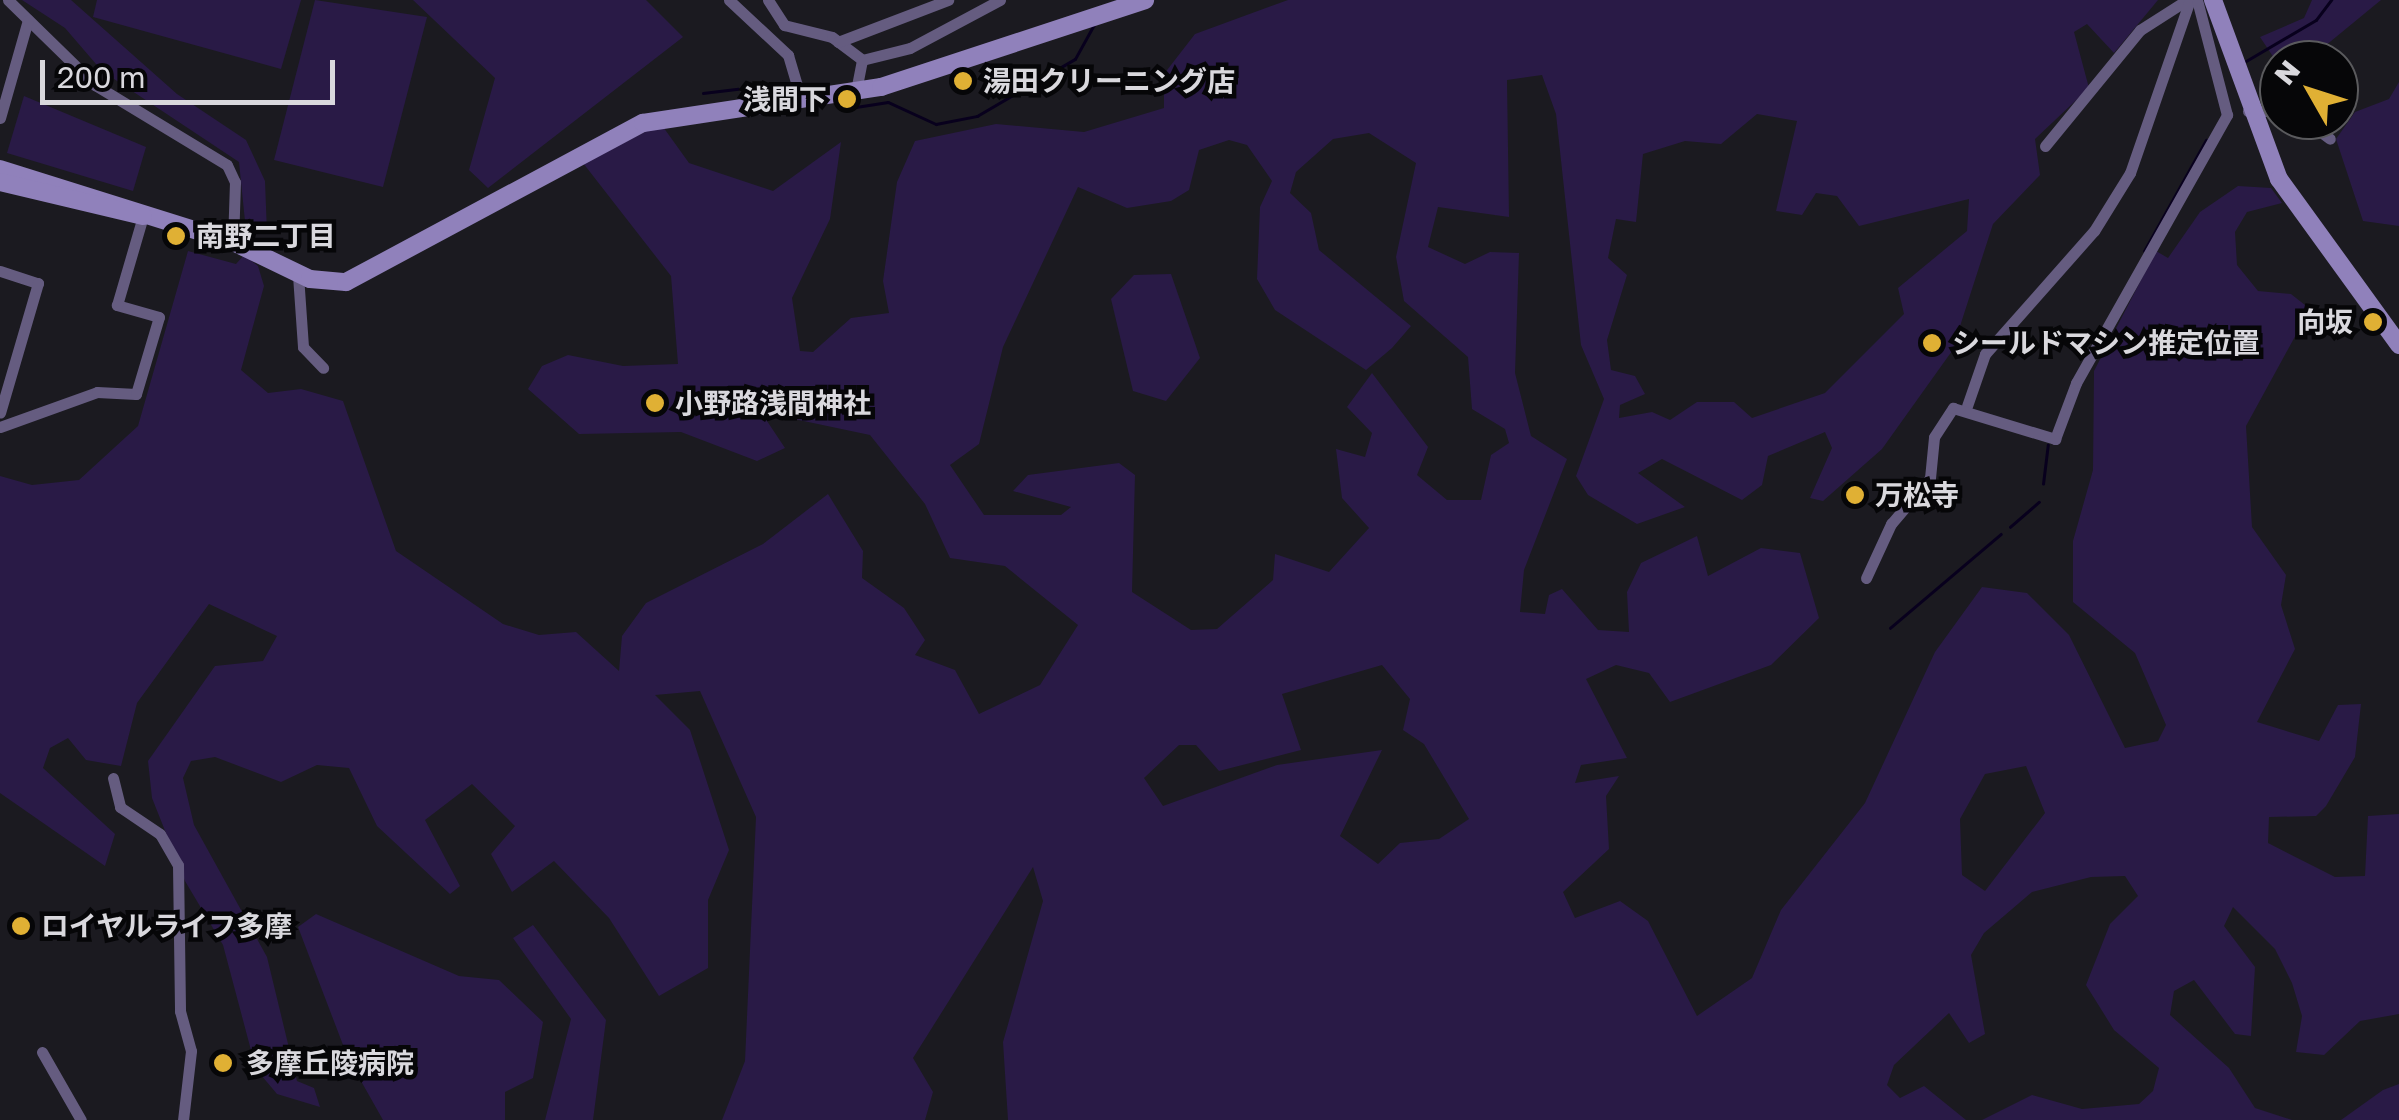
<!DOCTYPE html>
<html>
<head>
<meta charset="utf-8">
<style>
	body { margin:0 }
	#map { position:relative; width:2399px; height:1120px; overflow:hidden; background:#1b1a20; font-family:"Golos Text","Noto Sans JP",sans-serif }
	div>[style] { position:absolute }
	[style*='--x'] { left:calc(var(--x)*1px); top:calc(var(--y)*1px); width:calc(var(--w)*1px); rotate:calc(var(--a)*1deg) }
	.green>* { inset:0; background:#291a46 }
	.stream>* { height:2.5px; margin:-1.25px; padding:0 1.25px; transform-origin:1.25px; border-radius:1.25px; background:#08001d }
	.street>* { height:11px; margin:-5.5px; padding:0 5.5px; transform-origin:5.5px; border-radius:5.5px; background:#655c80 }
	.secondary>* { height:18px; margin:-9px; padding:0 9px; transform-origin:9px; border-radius:9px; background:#9081bb }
	.dots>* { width:28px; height:28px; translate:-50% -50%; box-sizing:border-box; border:5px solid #060608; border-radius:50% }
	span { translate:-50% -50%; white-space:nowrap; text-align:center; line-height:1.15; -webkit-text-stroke:9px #060608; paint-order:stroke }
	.poi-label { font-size:28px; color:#d9d8dd; font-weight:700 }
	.left { translate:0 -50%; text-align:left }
	.right { translate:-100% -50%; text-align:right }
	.north { position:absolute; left:2259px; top:40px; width:100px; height:100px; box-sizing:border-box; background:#060608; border:2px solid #5a5a5d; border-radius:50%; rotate:309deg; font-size:28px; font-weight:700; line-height:40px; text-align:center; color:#d9d8dd }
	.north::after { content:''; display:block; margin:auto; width:35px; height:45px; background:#e0b034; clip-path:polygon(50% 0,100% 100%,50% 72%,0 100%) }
	.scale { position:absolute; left:40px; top:60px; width:295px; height:45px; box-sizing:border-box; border:5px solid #d9d8dd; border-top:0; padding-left:12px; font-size:30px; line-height:35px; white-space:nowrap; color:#d9d8dd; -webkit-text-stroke:8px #060608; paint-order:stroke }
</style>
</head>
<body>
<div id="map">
	<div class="green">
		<div style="clip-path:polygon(22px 0,71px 0,177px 94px,246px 140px,265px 181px,267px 233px,246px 231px,239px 162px,102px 71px,65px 28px)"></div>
		<div style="clip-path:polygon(97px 0,301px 0,281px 69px,93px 17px)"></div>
		<div style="clip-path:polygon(315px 0,427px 17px,383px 187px,274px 160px)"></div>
		<div style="clip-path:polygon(413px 0,646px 0,683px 37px,488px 188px,469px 170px,495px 78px)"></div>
		<div style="clip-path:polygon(evenodd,1288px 0,2158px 0,2114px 53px,2087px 24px,2074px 32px,2089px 88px,2035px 139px,2040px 175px,1993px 224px,1952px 351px,1882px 449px,1823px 501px,1810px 498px,1832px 448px,1825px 432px,1768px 456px,1762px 485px,1742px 500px,1662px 459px,1638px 473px,1685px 507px,1637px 524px,1588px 495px,1576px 476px,1604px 399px,1581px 345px,1556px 114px,1542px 75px,1507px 80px,1509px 217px,1438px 207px,1428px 247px,1465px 264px,1490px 252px,1519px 253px,1515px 373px,1531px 436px,1567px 459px,1524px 570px,1520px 612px,1545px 614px,1549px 595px,1562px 589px,1598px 630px,1629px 632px,1627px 592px,1641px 563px,1697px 536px,1708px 576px,1761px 548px,1800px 553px,1819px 618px,1771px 665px,1670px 702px,1649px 673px,1616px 665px,1586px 679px,1627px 758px,1581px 765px,1575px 783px,1619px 776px,1606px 796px,1609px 849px,1563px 892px,1575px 918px,1620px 901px,1648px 921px,1697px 1016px,1752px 978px,1781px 910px,1865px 803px,1935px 652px,1982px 587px,2027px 593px,2069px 635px,2125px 748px,2158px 741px,2166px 725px,2135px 653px,2073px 602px,2073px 541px,2093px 470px,2094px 371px,2156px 251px,2168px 258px,2200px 212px,2238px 186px,2271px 188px,2282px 203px,2247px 212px,2235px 232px,2237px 265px,2258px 291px,2291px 294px,2310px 309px,2246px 426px,2252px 527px,2286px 575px,2281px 605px,2295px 649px,2257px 722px,2319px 741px,2338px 705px,2361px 704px,2355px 757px,2326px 806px,2316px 816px,2269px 817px,2268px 843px,2335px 877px,2365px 876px,2368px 816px,2399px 814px,2399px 1014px,2360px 1021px,2324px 1055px,2296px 1052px,2302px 1016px,2292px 983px,2275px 949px,2233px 907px,2224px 926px,2255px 967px,2251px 1036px,2235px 1034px,2194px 980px,2174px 991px,2170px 1015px,2229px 1068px,2255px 1108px,2292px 1120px,1982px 1120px,2032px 1095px,2082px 1109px,2139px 1104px,2153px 1091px,2159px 1068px,2114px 1030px,2086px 985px,2110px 924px,2138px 896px,2125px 876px,2091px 877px,2032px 892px,1984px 933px,1971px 955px,1985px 1034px,1969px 1043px,1949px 1013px,1894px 1065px,1887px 1085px,1900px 1098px,1924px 1086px,1966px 1120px,1008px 1120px,1003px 1042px,1043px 901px,1033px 867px,913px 1058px,933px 1092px,925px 1120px,722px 1120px,745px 1061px,756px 817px,700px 691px,655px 695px,690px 730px,729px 850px,708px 900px,708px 968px,659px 996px,609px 918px,554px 861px,512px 892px,491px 854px,515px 826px,472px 784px,425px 820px,460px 886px,450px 894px,377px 826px,349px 768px,317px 765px,281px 782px,215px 757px,191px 761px,183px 778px,194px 825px,267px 957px,297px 1081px,314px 1088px,320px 1107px,277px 1094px,256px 1069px,223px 945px,185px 881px,152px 798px,148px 761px,215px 666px,263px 661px,277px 636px,209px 604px,137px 703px,121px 766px,86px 760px,68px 738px,50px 748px,43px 768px,115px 834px,105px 866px,0 793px,0 476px,32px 485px,79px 480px,138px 426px,188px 251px,236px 264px,244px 255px,258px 266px,264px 286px,241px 370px,268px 393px,301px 389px,343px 401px,396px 551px,503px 624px,539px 635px,576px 632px,619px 671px,622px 636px,646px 603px,763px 544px,828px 494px,863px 551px,862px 578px,904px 608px,925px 640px,915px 655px,955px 670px,979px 714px,1040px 685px,1078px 625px,1005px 566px,950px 558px,925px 504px,870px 435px,761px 412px,785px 448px,757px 461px,681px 432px,579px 434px,528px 389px,542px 366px,568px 355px,623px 366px,678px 364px,671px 276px,583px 163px,661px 124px,689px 163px,773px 191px,841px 142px,830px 219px,792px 298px,800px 351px,813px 352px,851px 318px,889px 313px,883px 281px,897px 182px,915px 141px,996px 124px,1084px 132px,1164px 108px,1164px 74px,1195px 34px,1288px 0,1757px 114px,1797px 121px,1776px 211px,1802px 215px,1816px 193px,1837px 196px,1859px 226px,1969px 199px,1967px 231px,1898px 288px,1904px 314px,1825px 393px,1752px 418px,1734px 402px,1697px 402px,1670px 420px,1652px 412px,1619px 418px,1620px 405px,1645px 394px,1635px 376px,1611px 370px,1607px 340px,1627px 275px,1608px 258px,1616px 219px,1636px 222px,1643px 154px,1685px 141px,1721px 144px,1757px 114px,1288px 0,1369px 133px,1416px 163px,1396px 257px,1404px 301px,1468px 357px,1472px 409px,1505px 429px,1509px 443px,1491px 455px,1481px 500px,1447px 500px,1417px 475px,1428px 447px,1372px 373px,1347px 407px,1372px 433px,1365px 457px,1336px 449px,1342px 498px,1369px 528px,1329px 572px,1275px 554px,1273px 580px,1217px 629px,1191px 630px,1132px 592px,1135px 475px,1119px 463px,1028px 475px,1013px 491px,1071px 507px,1061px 515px,984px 515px,950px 465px,979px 444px,1003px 347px,1078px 187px,1127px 208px,1171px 201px,1189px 190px,1199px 150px,1229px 140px,1247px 145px,1272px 181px,1260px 207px,1257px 279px,1275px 310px,1366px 370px,1392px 348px,1411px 326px,1319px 250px,1311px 213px,1290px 193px,1296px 172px,1333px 139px,1369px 133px,1288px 0,1382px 665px,1410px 699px,1403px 730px,1424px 744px,1469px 819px,1439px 839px,1400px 843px,1378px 864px,1340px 836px,1382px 750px,1277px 765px,1163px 806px,1144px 778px,1179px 745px,1196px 745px,1219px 771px,1301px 750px,1282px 694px,1382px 665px,1288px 0,2026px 766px,2045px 813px,1985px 891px,1962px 875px,1960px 819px,1985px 774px,2026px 766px)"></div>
		<div style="clip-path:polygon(2312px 0,2381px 0,2308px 60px,2274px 58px,2260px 37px,2304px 18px)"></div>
		<div style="clip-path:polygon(2399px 82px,2399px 226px,2363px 221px,2336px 139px,2355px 112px,2389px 99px)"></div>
		<div style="clip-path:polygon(24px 96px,146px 147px,133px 191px,7px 153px)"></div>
		<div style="clip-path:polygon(1171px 274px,1200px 358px,1166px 401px,1133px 391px,1111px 299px,1134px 275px)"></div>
		<div style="clip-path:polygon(316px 914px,459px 976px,499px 980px,543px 1022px,533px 1078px,505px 1092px,505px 1120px,383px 1120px,348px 1058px,298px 927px)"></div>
		<div style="clip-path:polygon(533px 925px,606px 1020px,593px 1120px,545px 1120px,571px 1019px,513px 938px)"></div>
		<div style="clip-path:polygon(2399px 1084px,2399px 1120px,2341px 1120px,2383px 1090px)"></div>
	</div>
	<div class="stream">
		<div style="--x:2246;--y:61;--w:81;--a:-30.4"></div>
		<div style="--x:2316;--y:20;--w:25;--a:-53"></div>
		<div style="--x:749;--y:92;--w:23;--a:7"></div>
		<div style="--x:703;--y:93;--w:35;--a:-7"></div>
		<div style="--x:856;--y:107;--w:32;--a:-9"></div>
		<div style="--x:888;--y:102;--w:53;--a:24.6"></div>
		<div style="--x:936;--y:124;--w:42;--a:-11"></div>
		<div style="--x:977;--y:116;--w:113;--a:-30.2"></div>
		<div style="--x:1075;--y:59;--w:39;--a:-61"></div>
		<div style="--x:2144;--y:251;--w:127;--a:-60.8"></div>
		<div style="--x:2043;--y:484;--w:39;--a:-83"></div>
		<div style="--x:2010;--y:527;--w:38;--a:-41"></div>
		<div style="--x:1890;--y:628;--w:145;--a:-40.3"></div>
	</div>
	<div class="street">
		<div style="--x:8;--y:0;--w:122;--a:44.3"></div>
		<div style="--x:95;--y:85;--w:154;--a:31.2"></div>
		<div style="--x:227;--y:165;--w:19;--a:65"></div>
		<div style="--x:235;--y:182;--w:60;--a:91.9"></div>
		<div style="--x:729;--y:0;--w:81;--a:43"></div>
		<div style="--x:788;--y:55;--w:46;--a:73.5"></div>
		<div style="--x:768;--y:0;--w:30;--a:57"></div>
		<div style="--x:784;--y:25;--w:49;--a:14"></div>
		<div style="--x:832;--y:37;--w:38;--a:37"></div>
		<div style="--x:862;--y:60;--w:32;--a:101"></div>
		<div style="--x:838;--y:42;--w:118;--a:-20.9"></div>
		<div style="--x:862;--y:60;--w:49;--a:-14"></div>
		<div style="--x:910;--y:48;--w:102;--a:-28.1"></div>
		<div style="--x:2248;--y:111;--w:31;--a:0"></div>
		<div style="--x:0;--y:118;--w:102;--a:-74.1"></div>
		<div style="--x:2305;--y:120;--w:31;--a:37"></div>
		<div style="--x:2045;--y:146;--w:150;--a:-50.7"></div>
		<div style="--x:2140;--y:30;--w:56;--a:-32.6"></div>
		<div style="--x:0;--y:271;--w:40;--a:18"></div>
		<div style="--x:38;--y:283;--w:135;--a:106.3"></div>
		<div style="--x:298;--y:275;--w:72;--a:86"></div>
		<div style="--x:303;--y:347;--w:29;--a:46"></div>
		<div style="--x:1967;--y:406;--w:55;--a:-70.9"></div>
		<div style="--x:1985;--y:354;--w:164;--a:-48.5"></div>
		<div style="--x:2094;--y:231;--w:68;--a:-58.2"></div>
		<div style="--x:2130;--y:173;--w:183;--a:-70.9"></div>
		<div style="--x:0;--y:427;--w:103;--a:-19.8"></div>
		<div style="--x:97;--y:392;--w:39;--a:3"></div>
		<div style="--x:136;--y:394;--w:80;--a:-73.4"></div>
		<div style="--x:159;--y:317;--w:44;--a:-164.1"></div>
		<div style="--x:117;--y:305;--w:93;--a:-73.7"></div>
		<div style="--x:1866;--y:578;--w:60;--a:-65.2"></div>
		<div style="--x:1891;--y:524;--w:60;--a:-49.7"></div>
		<div style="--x:1930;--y:478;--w:41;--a:-84.4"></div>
		<div style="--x:1934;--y:437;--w:35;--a:-57"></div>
		<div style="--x:1953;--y:408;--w:107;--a:16.9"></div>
		<div style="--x:2055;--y:439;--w:60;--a:-69.4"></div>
		<div style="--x:2076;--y:383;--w:308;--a:-60.6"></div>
		<div style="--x:2227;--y:115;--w:119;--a:-104.6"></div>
		<div style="--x:113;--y:778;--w:30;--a:76"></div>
		<div style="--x:120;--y:807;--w:48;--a:34"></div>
		<div style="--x:160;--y:834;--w:36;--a:60"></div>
		<div style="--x:178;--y:865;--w:146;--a:89.2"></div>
		<div style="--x:180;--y:1011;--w:41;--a:74.6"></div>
		<div style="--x:191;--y:1051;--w:69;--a:96.6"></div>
		<div style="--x:42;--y:1052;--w:78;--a:60.2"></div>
	</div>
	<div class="secondary">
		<div style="--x:2213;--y:0;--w:191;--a:69.8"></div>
		<div style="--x:2279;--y:179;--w:205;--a:54.1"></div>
		<div style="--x:0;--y:169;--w:244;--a:17.4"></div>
		<div style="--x:233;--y:242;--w:85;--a:25.7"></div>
		<div style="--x:310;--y:279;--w:36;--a:5"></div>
		<div style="--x:346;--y:282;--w:337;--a:-28.2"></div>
		<div style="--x:643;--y:123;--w:241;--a:-8.6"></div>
		<div style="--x:881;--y:87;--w:278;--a:-18.2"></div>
		<div style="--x:0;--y:182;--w:147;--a:13.4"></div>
	</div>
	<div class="dots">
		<div style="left:963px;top:81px;background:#e0b034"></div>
		<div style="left:847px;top:99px;background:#e0b034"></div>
		<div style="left:176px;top:236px;background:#e0b034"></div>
		<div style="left:2373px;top:322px;background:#e0b034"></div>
		<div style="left:1932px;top:343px;background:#e0b034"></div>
		<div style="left:655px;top:403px;background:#e0b034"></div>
		<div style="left:1855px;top:495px;background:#e0b034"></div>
		<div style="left:21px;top:926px;background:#e0b034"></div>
		<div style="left:223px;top:1063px;background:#e0b034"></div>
	</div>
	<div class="poi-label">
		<span class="left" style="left:983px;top:81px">湯田クリーニング店</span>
		<span class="right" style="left:827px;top:99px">浅間下</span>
		<span class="left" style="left:196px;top:236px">南野二丁目</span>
		<span class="right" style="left:2353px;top:322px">向坂</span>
		<span class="left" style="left:1952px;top:343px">シールドマシン推定位置</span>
		<span class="left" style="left:675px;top:403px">小野路浅間神社</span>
		<span class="left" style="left:1875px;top:495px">万松寺</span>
		<span class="left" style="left:41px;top:926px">ロイヤルライフ多摩</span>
		<span class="left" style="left:246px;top:1063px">多摩丘陵病院</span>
	</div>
	<div class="north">N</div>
	<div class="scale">200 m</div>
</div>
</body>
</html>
